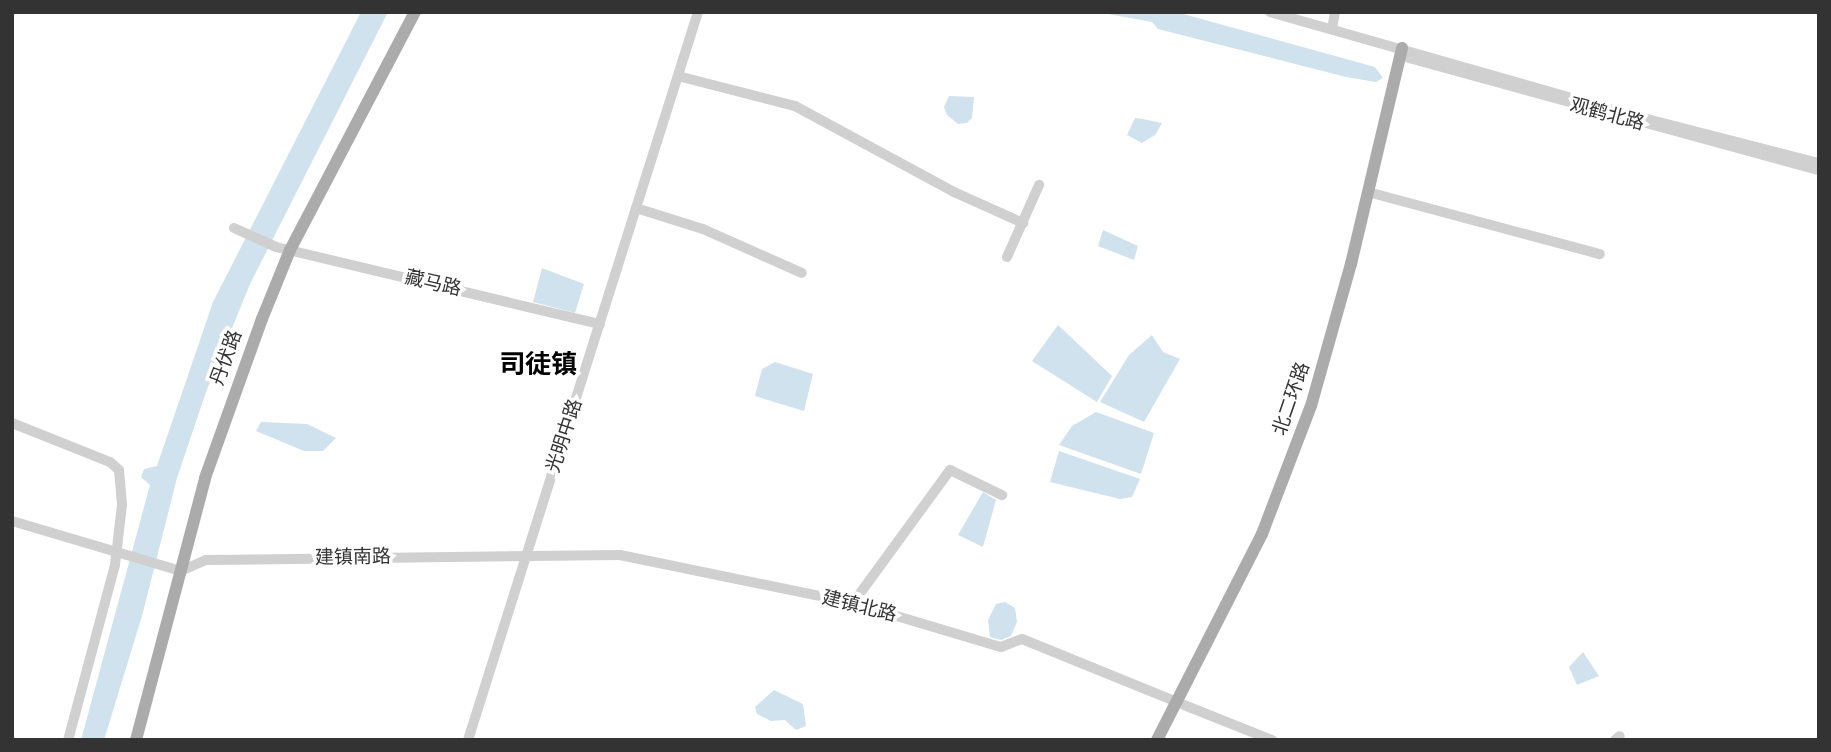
<!DOCTYPE html>
<html>
<head>
<meta charset="utf-8">
<style>
	body { margin:0 }
	#map { position:relative; width:1831px; height:752px; overflow:hidden; background:#fff; font-family:Signika,"Noto Sans SC",sans-serif }
	div>[style] { position:absolute }
	[style*='--x'] { left:calc(var(--x)*1px); top:calc(var(--y)*1px); width:calc(var(--w)*1px); rotate:calc(var(--a)*1deg) }
	.water>* { inset:0; background:#cfe2ee }
	.minor>* { height:10px; margin:-5px; padding:0 5px; transform-origin:5px; border-radius:5px; background:#d0d0d0 }
	.major>* { height:12px; margin:-6px; padding:0 6px; transform-origin:6px; border-radius:6px; background:#ababab }
	span { translate:-50% -50%; white-space:nowrap; text-align:center; line-height:1.15; -webkit-text-stroke:7px #fff; paint-order:stroke }
	.street-label { font-size:19px; color:#333 }
	.district-label { font-size:26px; color:#000; font-weight:700 }
	.frame { position:absolute; inset:0; border:14px solid #333; pointer-events:none }
</style>
</head>
<body>
<div id="map">
	<div class="water">
		<div style="clip-path:polygon(361px 12px,388px 12px,250px 284px,206px 392px,177px 478px,142px 616px,104px 740px,81px 740px,150px 485px,141px 477px,144px 469px,157px 466px,213px 302px)"></div>
		<div style="clip-path:polygon(1097px 12px,1176px 12px,1375px 67px,1383px 78px,1376px 82px,1346px 77px,1158px 29px,1152px 22px)"></div>
		<div style="clip-path:polygon(949px 96px,974px 97px,972px 118px,967px 123px,958px 124px,947px 115px,944px 107px)"></div>
		<div style="clip-path:polygon(1135px 118px,1143px 119px,1162px 123px,1155px 135px,1142px 143px,1127px 135px)"></div>
		<div style="clip-path:polygon(1103px 230px,1138px 246px,1134px 260px,1098px 246px)"></div>
		<div style="clip-path:polygon(542px 268px,584px 284px,575px 313px,533px 302px)"></div>
		<div style="clip-path:polygon(1058px 325px,1112px 376px,1097px 402px,1032px 361px)"></div>
		<div style="clip-path:polygon(1152px 335px,1163px 352px,1180px 359px,1144px 422px,1100px 402px,1129px 355px)"></div>
		<div style="clip-path:polygon(775px 362px,813px 374px,804px 411px,755px 396px,762px 369px)"></div>
		<div style="clip-path:polygon(1096px 412px,1154px 433px,1141px 474px,1059px 445px,1072px 426px)"></div>
		<div style="clip-path:polygon(261px 422px,307px 424px,336px 438px,323px 451px,304px 451px,256px 431px)"></div>
		<div style="clip-path:polygon(1059px 451px,1140px 479px,1132px 497px,1120px 499px,1050px 482px)"></div>
		<div style="clip-path:polygon(983px 492px,996px 500px,983px 547px,958px 535px)"></div>
		<div style="clip-path:polygon(1005px 602px,1015px 608px,1017px 622px,1011px 636px,1001px 640px,990px 637px,988px 620px,996px 604px)"></div>
		<div style="clip-path:polygon(1583px 652px,1599px 676px,1577px 685px,1569px 667px)"></div>
		<div style="clip-path:polygon(774px 690px,803px 704px,806px 726px,796px 730px,785px 720px,771px 721px,757px 714px,755px 707px)"></div>
	</div>
	<div class="minor">
		<div style="--x:1270;--y:12;--w:364;--a:15.9"></div>
		<div style="--x:1620;--y:112;--w:205;--a:14.4"></div>
		<div style="--x:1332;--y:29;--w:17;--a:-80"></div>
		<div style="--x:1402;--y:48;--w:12;--a:55"></div>
		<div style="--x:1409;--y:58;--w:425;--a:15.3"></div>
		<div style="--x:678;--y:76;--w:121;--a:14.4"></div>
		<div style="--x:795;--y:106;--w:181;--a:28.4"></div>
		<div style="--x:954;--y:192;--w:76;--a:24.2"></div>
		<div style="--x:1368;--y:192;--w:240;--a:15"></div>
		<div style="--x:636;--y:208;--w:70;--a:17.4"></div>
		<div style="--x:703;--y:229;--w:108;--a:24"></div>
		<div style="--x:234;--y:228;--w:46;--a:24.3"></div>
		<div style="--x:276;--y:247;--w:333;--a:13.4"></div>
		<div style="--x:1007;--y:257;--w:79;--a:-66"></div>
		<div style="--x:12;--y:423;--w:105;--a:21.7"></div>
		<div style="--x:110;--y:462;--w:12;--a:42"></div>
		<div style="--x:119;--y:470;--w:35;--a:85"></div>
		<div style="--x:122;--y:505;--w:60;--a:96.7"></div>
		<div style="--x:115;--y:565;--w:181;--a:105"></div>
		<div style="--x:12;--y:521;--w:176;--a:16.5"></div>
		<div style="--x:181;--y:571;--w:27;--a:-24"></div>
		<div style="--x:206;--y:560;--w:414;--a:-0.7"></div>
		<div style="--x:620;--y:555;--w:238;--a:11.6"></div>
		<div style="--x:853;--y:603;--w:154;--a:16.6"></div>
		<div style="--x:1001;--y:647;--w:22;--a:-21"></div>
		<div style="--x:1022;--y:639;--w:167;--a:22.1"></div>
		<div style="--x:853;--y:603;--w:165;--a:-53.9"></div>
		<div style="--x:950;--y:470;--w:58;--a:25.7"></div>
		<div style="--x:1184;--y:705;--w:95;--a:21.7"></div>
		<div style="--x:468;--y:740;--w:763;--a:-72.47"></div>
		<div style="--x:1615;--y:740;--w:6;--a:-39"></div>
	</div>
	<div class="major">
		<div style="--x:136;--y:740;--w:271;--a:-75.2"></div>
		<div style="--x:205;--y:478;--w:169;--a:-70.3"></div>
		<div style="--x:262;--y:319;--w:74;--a:-67.9"></div>
		<div style="--x:290;--y:250;--w:269;--a:-62.3"></div>
		<div style="--x:1157;--y:740;--w:231;--a:-63"></div>
		<div style="--x:1262;--y:534;--w:137;--a:-69.1"></div>
		<div style="--x:1311;--y:406;--w:148;--a:-74.3"></div>
		<div style="--x:1351;--y:264;--w:222;--a:-76.7"></div>
	</div>
	<div class="street-label">
		<span style="left:1607px;top:115px;rotate:15deg">观鹤北路</span>
		<span style="left:433px;top:284px;rotate:13deg">藏马路</span>
		<span style="left:227px;top:358px;rotate:-70deg">丹伏路</span>
		<span style="left:1292px;top:399px;rotate:-71deg">北二环路</span>
		<span style="left:565px;top:436px;rotate:-72deg">光明中路</span>
		<span style="left:353px;top:558px;rotate:-1deg">建镇南路</span>
		<span style="left:859px;top:607px;rotate:14deg">建镇北路</span>
	</div>
	<div class="district-label">
		<span style="left:538px;top:366px">司徒镇</span>
	</div>
	<div class="frame"></div>
</div>
</body>
</html>
